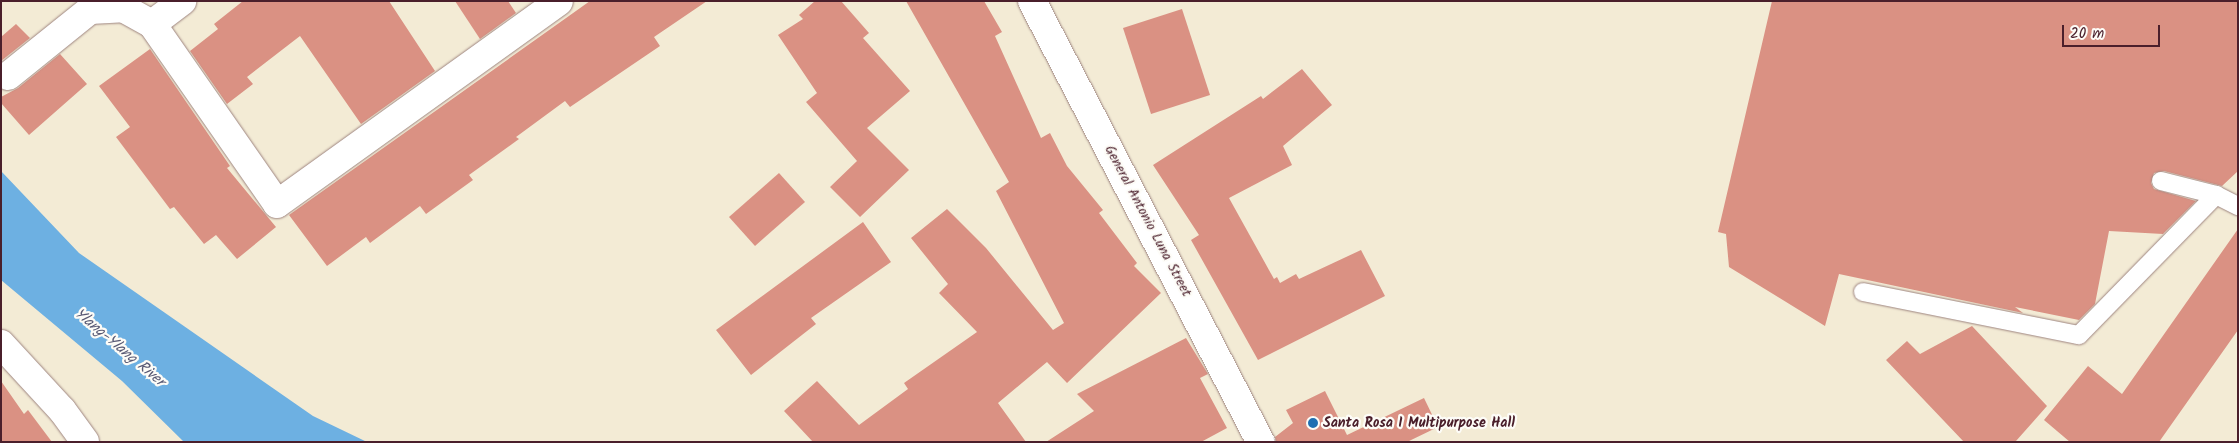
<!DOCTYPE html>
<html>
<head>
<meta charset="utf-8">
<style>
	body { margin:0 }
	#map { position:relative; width:2239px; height:443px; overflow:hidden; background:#f3ebd5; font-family:Kalam,sans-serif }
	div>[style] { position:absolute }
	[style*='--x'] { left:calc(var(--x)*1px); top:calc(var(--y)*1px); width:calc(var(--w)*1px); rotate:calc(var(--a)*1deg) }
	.water>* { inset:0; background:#6db0e2 }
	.building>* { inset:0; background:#da9183 }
	.roads { filter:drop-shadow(0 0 1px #9e8580) drop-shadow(0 0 1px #9e8580) }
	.lane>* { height:18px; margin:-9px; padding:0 9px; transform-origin:9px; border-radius:9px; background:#fff }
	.street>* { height:28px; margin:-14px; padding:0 14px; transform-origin:14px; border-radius:14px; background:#fff }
	.secondary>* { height:28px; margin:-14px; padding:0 14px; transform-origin:14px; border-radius:14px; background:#fff }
	.dots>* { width:14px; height:14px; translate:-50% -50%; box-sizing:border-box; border:2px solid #fdfcf7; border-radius:50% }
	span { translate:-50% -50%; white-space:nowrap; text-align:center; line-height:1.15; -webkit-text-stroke:4.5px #fdfcf7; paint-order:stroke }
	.street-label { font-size:14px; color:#4a1f2b }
	.poi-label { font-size:14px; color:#4a1f2b; font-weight:700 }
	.left { translate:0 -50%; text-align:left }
	.water-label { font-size:15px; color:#585974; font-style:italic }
	.frame { position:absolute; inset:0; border:2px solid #4a1f2b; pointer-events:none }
	.scale { position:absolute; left:2062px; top:25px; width:98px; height:22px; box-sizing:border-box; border:2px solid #4a1f2b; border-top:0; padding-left:6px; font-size:15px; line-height:18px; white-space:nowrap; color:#4a1f2b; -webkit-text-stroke:4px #fdfcf7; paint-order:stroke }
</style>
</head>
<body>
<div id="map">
	<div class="water">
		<div style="clip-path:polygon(1px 171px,79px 253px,313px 416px,367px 442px,184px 442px,122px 381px,1px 280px)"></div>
	</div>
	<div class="building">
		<div style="clip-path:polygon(243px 1px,389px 1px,435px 71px,361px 124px,300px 36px,247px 77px,253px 84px,227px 104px,190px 51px,218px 29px,214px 24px)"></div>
		<div style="clip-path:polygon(455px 1px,508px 1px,516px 13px,480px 39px)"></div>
		<div style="clip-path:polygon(590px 1px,707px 1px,654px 37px,660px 46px,570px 107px,565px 101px,516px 137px,519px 139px,469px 175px,473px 180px,426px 214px,420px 206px,370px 243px,366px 237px,327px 266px,289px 215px)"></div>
		<div style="clip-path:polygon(815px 1px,841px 1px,869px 33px,863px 38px,910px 91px,867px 128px,909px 170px,860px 217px,830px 187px,857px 161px,806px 102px,817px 93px,778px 35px,803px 19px,799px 15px)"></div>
		<div style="clip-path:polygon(906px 1px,984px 1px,1002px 32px,995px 36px,1041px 138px,1050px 133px,1067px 166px,1103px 210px,1099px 213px,1137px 263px,1134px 266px,1161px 293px,1067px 383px,1047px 362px,998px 403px,1026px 442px,813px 442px,784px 411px,817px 381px,859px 425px,908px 389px,904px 383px,977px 332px,939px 293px,948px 284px,911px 238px,947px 209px,986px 248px,1053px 330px,1064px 323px,996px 191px,1009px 182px)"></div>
		<div style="clip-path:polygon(1772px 1px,2238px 1px,2238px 171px,2222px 186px,2164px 171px,2154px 173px,2151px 183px,2154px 189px,2196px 201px,2163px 234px,2109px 231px,2095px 304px,2079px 320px,2015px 307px,2023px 313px,1839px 274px,1825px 326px,1729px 267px,1726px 234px,1718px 232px)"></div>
		<div style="clip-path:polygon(1182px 9px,1210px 95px,1151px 114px,1123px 28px)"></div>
		<div style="clip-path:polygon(16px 24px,30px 38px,1px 61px,1px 37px)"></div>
		<div style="clip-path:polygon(150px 49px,230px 166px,227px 168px,276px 227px,237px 259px,216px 235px,204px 244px,174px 207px,170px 209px,116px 137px,130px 127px,99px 86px)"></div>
		<div style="clip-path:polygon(60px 54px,87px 84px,29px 135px,1px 103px,1px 97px,18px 88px)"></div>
		<div style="clip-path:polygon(1302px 69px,1332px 105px,1283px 146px,1292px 165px,1229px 198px,1274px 279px,1277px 277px,1280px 283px,1296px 274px,1299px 279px,1361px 250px,1385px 296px,1258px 360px,1191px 240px,1199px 235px,1153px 165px,1261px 96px,1263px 99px)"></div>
		<div style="clip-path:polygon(779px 173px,805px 202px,755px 246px,729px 217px)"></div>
		<div style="clip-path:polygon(863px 222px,891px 262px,811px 318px,816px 324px,751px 375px,716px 330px)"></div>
		<div style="clip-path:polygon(2238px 229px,2238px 330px,2159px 442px,2070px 442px,2044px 420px,2088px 366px,2122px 394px)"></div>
		<div style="clip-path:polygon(1972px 326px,2047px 406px,2016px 441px,1964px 442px,1886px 360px,1907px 341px,1920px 354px)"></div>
		<div style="clip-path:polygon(1186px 338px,1208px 374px,1200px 378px,1227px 428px,1201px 442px,1046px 442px,1094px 411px,1077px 394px)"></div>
		<div style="clip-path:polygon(1px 381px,24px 414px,28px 410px,52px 442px,1px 442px)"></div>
		<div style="clip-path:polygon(1325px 391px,1347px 435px,1424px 398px,1438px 427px,1407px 442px,1276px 442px,1275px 437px,1293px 423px,1286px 410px)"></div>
	</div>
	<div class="roads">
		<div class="lane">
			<div style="--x:2161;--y:181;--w:57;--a:14.3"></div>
			<div style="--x:2216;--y:195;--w:25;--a:27"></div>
			<div style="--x:1863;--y:292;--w:220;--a:11.3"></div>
			<div style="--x:2079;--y:335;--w:196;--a:-45.6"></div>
		</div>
		<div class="street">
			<div style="--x:152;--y:24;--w:219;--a:55.2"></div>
			<div style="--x:277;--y:204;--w:347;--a:-35.7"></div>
			<div style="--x:8;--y:76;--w:105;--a:-38.8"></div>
			<div style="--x:90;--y:10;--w:33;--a:-3"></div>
			<div style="--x:123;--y:8;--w:33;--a:29"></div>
			<div style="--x:152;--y:24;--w:38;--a:-37"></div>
		</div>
		<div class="secondary">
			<div style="--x:1032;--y:1;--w:497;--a:62.6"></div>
			<div style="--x:1;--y:344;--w:90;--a:47.3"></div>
			<div style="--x:62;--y:410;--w:39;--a:54"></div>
		</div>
	</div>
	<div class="dots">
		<div style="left:1313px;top:423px;background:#1f6fb2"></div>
	</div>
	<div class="street-label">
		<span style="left:1148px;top:221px;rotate:62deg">General Antonio Luna Street</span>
	</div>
	<div class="poi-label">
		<span class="left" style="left:1323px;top:423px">Santa Rosa I Multipurpose Hall</span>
	</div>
	<div class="water-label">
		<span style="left:119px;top:348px;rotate:40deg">Ylang-Ylang River</span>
	</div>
	<div class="frame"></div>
	<div class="scale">20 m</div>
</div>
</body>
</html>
